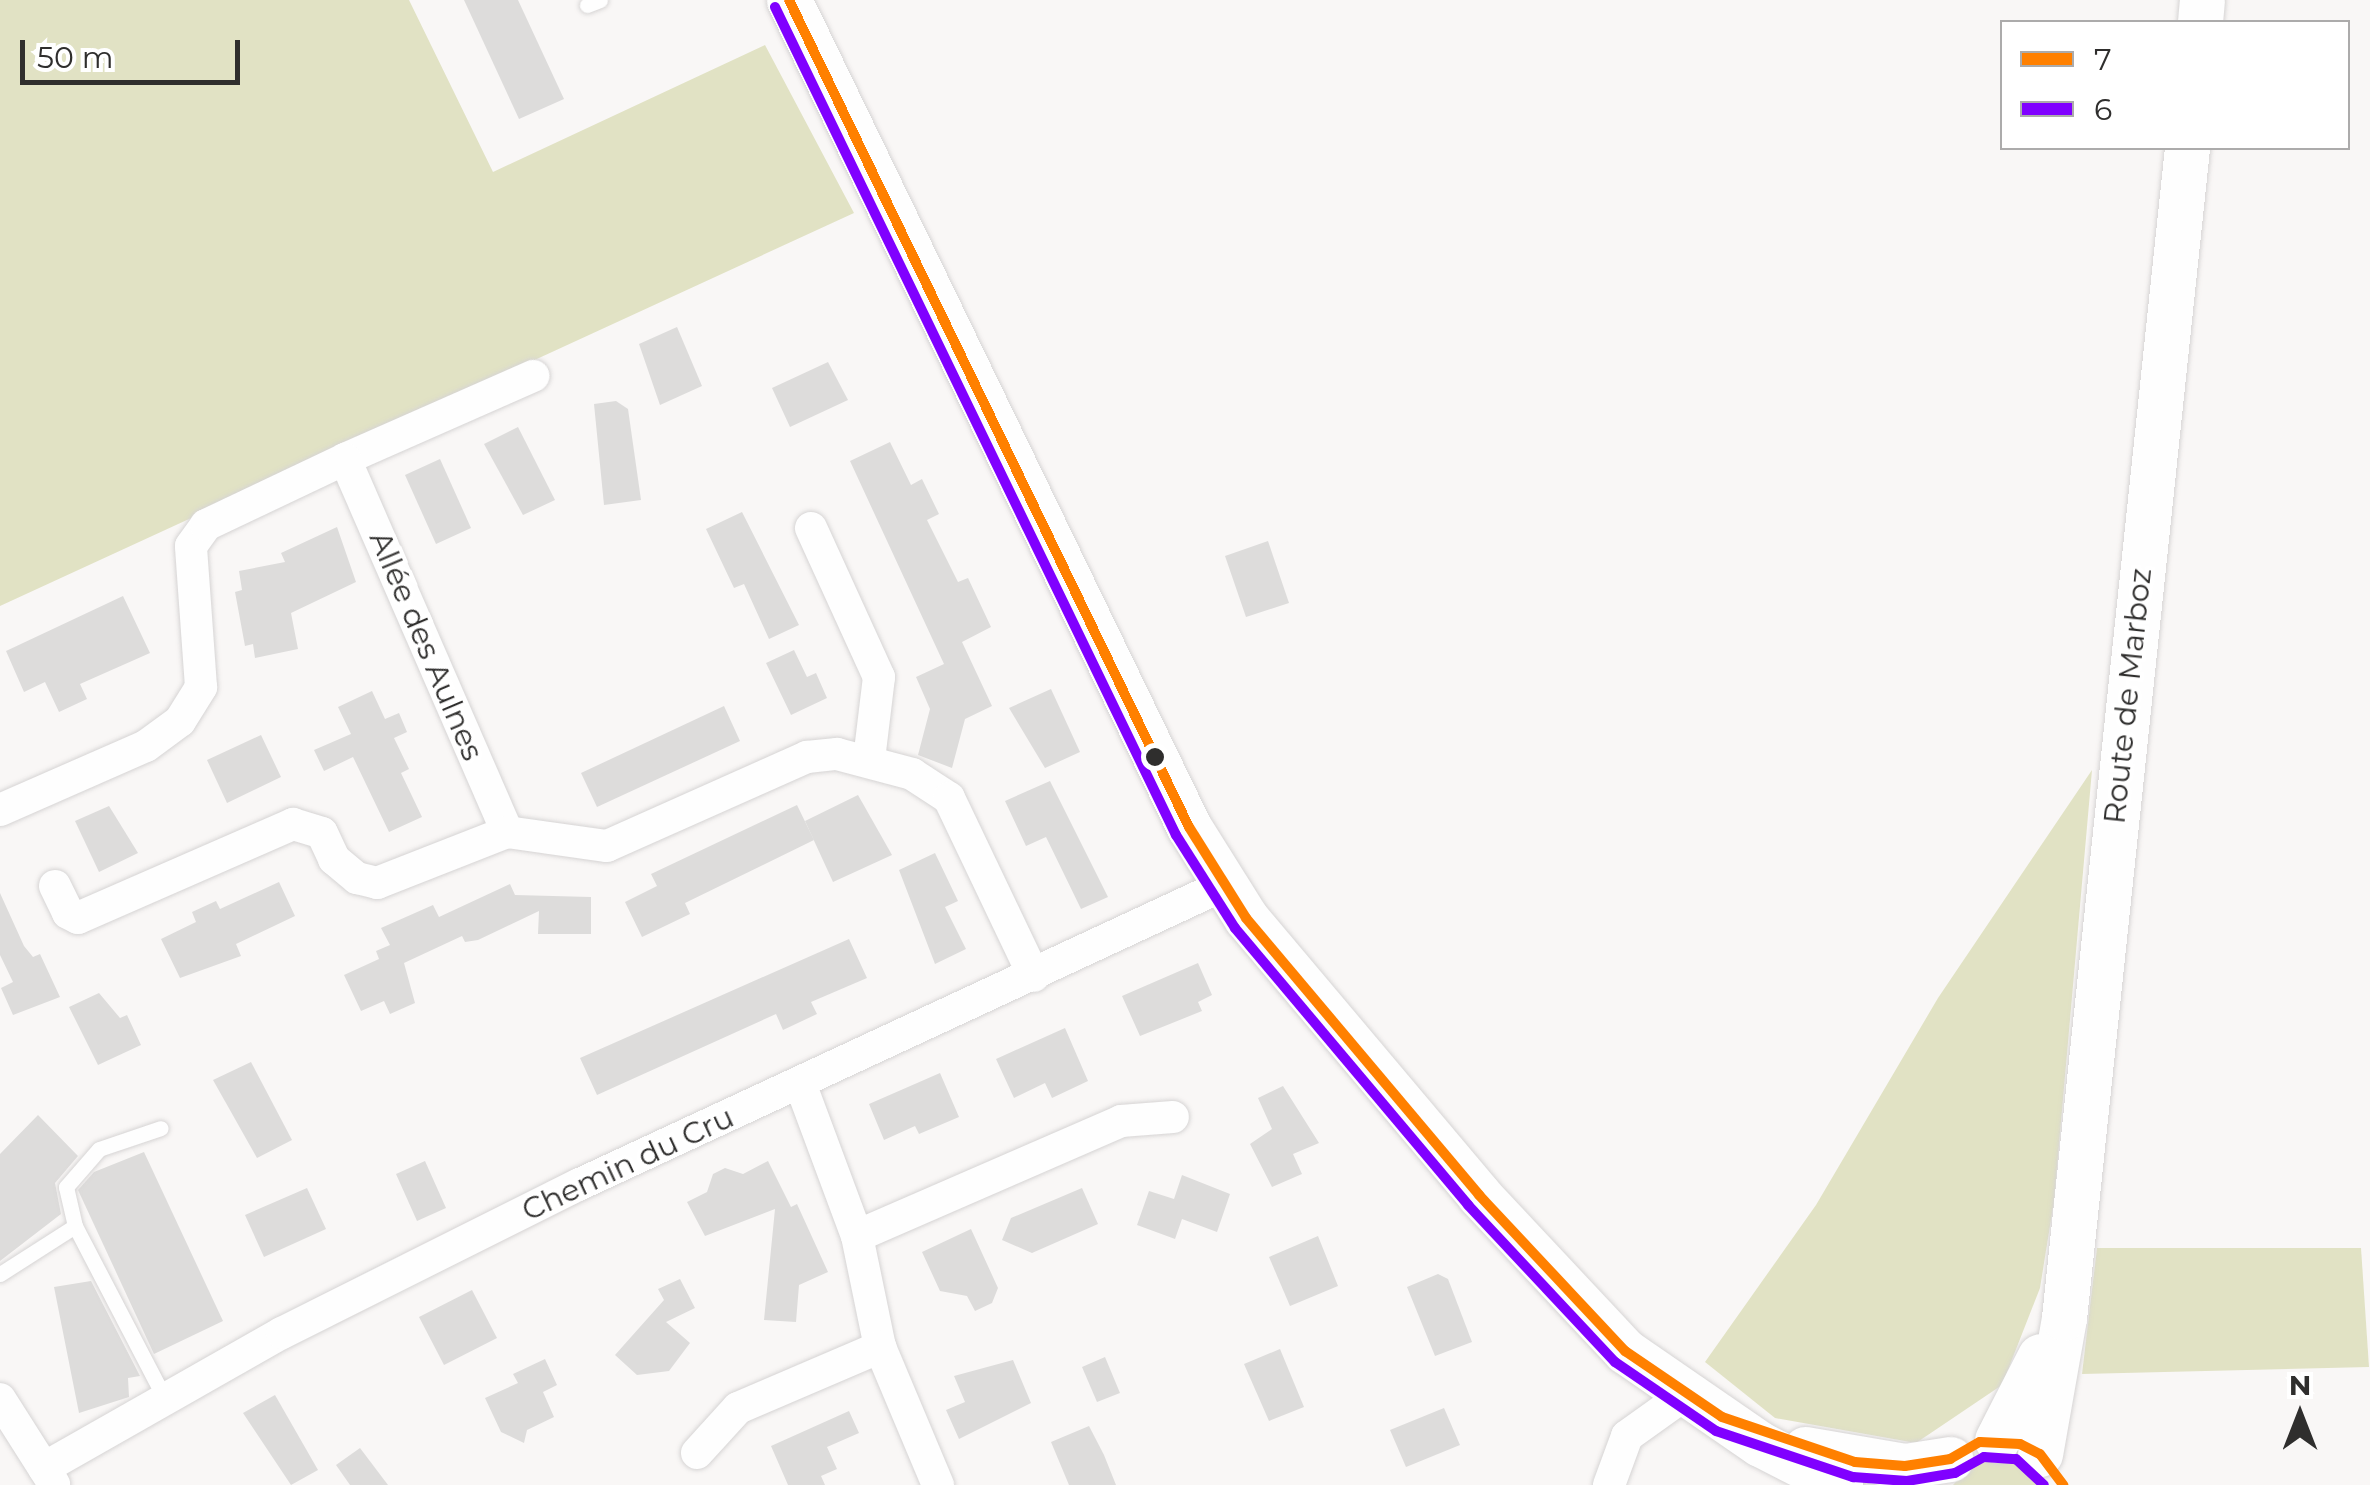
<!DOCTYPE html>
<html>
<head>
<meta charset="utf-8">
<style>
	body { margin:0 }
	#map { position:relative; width:2370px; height:1485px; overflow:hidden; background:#f9f7f6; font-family:Montserrat,sans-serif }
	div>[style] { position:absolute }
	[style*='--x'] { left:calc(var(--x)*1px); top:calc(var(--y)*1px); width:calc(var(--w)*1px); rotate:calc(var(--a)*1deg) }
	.green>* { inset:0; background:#e1e2c4 }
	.building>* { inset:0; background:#dddcdb }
	.roads { filter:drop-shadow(0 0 2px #d6d4d4) drop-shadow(0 0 2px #d6d4d4) }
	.lane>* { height:15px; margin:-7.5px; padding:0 7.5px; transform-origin:7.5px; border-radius:7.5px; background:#fefefe }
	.street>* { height:32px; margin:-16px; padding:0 16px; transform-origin:16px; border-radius:16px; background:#fefefe }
	.secondary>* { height:45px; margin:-22.5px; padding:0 22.5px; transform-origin:22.5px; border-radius:22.5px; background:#fefefe }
	.bus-1>* { height:10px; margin:-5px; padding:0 5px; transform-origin:5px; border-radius:5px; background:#ff8000 }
	.bus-2>* { height:10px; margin:-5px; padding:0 5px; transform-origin:5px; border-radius:5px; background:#8000ff }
	.dots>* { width:28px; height:28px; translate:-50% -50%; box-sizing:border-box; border:5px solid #fff; border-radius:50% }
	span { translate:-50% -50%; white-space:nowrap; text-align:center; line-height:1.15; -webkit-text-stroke:8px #fff; paint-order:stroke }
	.street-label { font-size:30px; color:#2f2e2d }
	.legend { position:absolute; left:2000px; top:20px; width:350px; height:130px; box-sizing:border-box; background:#fff; border:2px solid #acabab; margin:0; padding:12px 18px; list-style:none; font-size:30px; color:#2f2e2d }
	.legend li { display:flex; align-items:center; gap:20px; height:50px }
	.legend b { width:50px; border:2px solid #acabab }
	.north { position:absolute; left:2250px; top:1365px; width:100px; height:100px; -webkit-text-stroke:8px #fff; paint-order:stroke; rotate:0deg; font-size:28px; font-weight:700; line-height:40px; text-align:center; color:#2f2e2d }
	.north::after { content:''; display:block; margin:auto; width:35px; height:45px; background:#2f2e2d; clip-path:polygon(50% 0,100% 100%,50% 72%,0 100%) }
	.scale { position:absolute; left:20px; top:40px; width:220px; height:45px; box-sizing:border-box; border:5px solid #2f2e2d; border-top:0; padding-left:12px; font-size:30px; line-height:35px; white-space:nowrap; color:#2f2e2d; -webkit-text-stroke:8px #fff; paint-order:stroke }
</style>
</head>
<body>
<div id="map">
	<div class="green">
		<div style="clip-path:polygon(0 0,409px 0,493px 172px,765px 45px,854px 213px,0 606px)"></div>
		<div style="clip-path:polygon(2092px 770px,2054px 1201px,2040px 1288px,2002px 1385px,1916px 1443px,1775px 1418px,1705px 1362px,1816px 1205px,1938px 998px)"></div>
		<div style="clip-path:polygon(2097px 1248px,2361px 1248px,2369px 1367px,2082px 1374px)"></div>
		<div style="clip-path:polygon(2004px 1458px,2031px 1472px,2040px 1485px,1953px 1485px,1971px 1465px)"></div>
	</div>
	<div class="building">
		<div style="clip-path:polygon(464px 0,518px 0,564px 99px,519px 119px)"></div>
		<div style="clip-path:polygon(677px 327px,702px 386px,660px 405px,639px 344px)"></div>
		<div style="clip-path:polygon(828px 362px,848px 400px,790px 427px,772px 388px)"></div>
		<div style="clip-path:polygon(616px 401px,628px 409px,641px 500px,604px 505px,594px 404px)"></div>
		<div style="clip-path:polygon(518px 427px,555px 500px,523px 515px,484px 444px)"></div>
		<div style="clip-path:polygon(890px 442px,911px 485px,922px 479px,939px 514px,927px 520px,958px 582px,968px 578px,991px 627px,962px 642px,992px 706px,965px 719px,952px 768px,918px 755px,930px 709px,916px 677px,944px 664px,850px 461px)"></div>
		<div style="clip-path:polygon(440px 459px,471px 528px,436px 544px,405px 475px)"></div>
		<div style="clip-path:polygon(742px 512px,799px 625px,769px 639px,744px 584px,734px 588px,706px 529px)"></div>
		<div style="clip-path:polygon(337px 527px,356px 582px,291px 613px,298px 649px,255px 658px,253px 644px,245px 646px,235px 592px,242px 590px,239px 571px,285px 562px,281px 553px)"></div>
		<div style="clip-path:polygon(1268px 541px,1289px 603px,1246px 617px,1225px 556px)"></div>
		<div style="clip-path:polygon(123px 596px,150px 653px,80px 684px,87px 699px,59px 712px,45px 682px,24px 692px,6px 651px)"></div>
		<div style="clip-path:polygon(794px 650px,807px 677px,816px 673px,827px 698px,791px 715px,766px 663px)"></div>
		<div style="clip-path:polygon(1051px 689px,1080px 752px,1045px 768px,1009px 708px)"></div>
		<div style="clip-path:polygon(372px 691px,385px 719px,399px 713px,407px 732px,394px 738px,409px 769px,401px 773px,422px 817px,389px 832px,353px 757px,324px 771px,314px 750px,351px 734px,338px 707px)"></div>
		<div style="clip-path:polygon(724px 706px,740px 741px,597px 807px,581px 773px)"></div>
		<div style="clip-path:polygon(261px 735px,281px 777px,227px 803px,207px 760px)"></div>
		<div style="clip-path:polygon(1050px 781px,1108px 897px,1081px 909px,1046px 837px,1026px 846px,1005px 801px)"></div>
		<div style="clip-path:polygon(858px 795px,892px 855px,833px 882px,805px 821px)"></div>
		<div style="clip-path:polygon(797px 805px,814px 840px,685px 903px,690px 914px,642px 937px,625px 902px,657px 886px,651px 874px)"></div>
		<div style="clip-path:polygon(109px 806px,138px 853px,99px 872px,75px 821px)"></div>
		<div style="clip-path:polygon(935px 853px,958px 901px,945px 907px,966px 949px,935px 964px,899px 870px)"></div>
		<div style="clip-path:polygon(279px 882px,295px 916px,236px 944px,241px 956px,180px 978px,161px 939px,196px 922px,192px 912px,216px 901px,220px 909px)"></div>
		<div style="clip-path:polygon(510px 884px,515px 895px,591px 897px,591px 934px,538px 934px,539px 911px,478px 940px,465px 942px,462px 936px,404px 963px,415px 1003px,390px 1014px,384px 1001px,361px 1011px,344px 975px,379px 959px,376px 951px,390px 945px,381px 928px,433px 905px,439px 917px)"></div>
		<div style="clip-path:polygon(0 893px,24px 946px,33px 957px,40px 954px,60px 997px,13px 1015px,1px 988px,13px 982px,0 955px)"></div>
		<div style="clip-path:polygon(849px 939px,867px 978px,811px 1002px,817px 1014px,783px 1030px,776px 1014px,597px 1095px,580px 1058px)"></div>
		<div style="clip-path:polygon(1198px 963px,1212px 995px,1198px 1002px,1202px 1011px,1140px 1036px,1122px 996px)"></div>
		<div style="clip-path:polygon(99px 993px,120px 1018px,127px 1015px,141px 1045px,98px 1065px,69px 1007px)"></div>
		<div style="clip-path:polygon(1065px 1028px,1088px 1081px,1052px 1098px,1045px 1083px,1014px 1098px,996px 1059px)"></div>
		<div style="clip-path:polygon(251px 1062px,292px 1140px,257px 1158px,213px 1080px)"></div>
		<div style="clip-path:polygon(940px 1073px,959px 1117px,919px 1134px,915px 1126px,884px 1140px,869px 1104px)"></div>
		<div style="clip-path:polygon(1283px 1086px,1319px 1143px,1293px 1154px,1302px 1174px,1272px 1187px,1250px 1144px,1272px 1129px,1258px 1098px)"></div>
		<div style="clip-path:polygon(38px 1115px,78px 1156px,55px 1183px,61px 1214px,0 1261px,0 1154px)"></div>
		<div style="clip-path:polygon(144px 1152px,223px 1321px,154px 1354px,78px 1190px,94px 1172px)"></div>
		<div style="clip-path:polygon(425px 1161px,446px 1208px,417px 1221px,396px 1174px)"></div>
		<div style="clip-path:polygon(768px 1161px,791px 1207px,797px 1204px,828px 1272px,799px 1285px,796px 1322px,764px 1320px,775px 1209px,705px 1236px,687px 1202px,707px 1192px,713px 1174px,725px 1168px,743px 1174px)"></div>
		<div style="clip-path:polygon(1182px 1175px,1230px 1194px,1217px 1232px,1182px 1219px,1175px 1239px,1137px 1225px,1149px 1191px,1174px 1199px)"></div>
		<div style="clip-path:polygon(307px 1188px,326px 1229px,264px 1257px,245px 1215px)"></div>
		<div style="clip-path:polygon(1082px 1188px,1098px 1224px,1032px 1253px,1002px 1240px,1011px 1218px)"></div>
		<div style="clip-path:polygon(971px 1229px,998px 1288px,992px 1303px,975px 1311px,967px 1296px,940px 1291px,922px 1252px)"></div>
		<div style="clip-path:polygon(1318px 1236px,1338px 1286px,1290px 1306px,1269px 1257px)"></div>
		<div style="clip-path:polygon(1438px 1274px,1448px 1279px,1472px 1342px,1435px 1356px,1407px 1287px)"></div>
		<div style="clip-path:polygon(680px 1279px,695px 1308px,666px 1322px,690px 1343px,669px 1371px,637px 1375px,615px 1355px,664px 1300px,658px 1289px)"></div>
		<div style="clip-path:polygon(91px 1281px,140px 1376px,128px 1378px,129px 1397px,79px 1413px,54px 1287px)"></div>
		<div style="clip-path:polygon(472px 1290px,497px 1338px,444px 1365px,419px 1317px)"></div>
		<div style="clip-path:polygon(1280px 1349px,1304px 1407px,1269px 1421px,1244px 1364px)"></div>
		<div style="clip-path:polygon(1105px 1357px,1120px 1393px,1097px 1402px,1082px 1367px)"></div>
		<div style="clip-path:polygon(545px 1359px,557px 1385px,543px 1392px,554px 1417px,527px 1430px,524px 1443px,501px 1432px,485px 1398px,518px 1383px,513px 1374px)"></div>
		<div style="clip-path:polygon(1013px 1360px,1031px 1403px,959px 1439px,946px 1410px,965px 1402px,954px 1376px)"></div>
		<div style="clip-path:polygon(275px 1395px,318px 1470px,291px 1485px,243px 1413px)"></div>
		<div style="clip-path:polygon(1444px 1408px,1460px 1445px,1406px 1467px,1390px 1430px)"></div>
		<div style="clip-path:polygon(849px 1411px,859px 1433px,827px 1447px,837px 1469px,821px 1476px,825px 1485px,788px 1485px,771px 1446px)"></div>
		<div style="clip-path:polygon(1089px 1426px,1104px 1455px,1116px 1485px,1069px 1485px,1051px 1442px)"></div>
		<div style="clip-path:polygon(360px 1448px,388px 1485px,350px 1485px,336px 1465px)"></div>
	</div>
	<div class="roads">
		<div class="lane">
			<div style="--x:587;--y:5;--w:14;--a:-21"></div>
			<div style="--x:75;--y:1226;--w:195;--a:62.5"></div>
			<div style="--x:0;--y:1274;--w:89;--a:-32.6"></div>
			<div style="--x:75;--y:1226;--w:40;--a:-103"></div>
			<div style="--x:66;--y:1187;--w:50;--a:-49"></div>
			<div style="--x:99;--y:1149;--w:65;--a:-18.7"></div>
		</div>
		<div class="street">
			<div style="--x:345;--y:459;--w:206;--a:-23.8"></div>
			<div style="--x:811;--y:528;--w:164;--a:65.5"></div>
			<div style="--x:879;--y:677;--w:84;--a:96.9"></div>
			<div style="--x:0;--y:810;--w:159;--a:-23.7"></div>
			<div style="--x:146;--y:746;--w:42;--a:-36.3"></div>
			<div style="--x:180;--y:721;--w:40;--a:-58"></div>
			<div style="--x:201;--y:687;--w:141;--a:-94.1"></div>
			<div style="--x:191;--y:546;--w:26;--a:-54"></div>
			<div style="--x:206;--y:525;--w:154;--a:-25.4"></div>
			<div style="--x:345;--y:459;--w:407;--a:66.5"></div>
			<div style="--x:55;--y:886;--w:30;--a:64"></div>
			<div style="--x:68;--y:913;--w:11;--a:27"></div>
			<div style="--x:78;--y:918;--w:235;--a:-23.6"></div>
			<div style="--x:293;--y:824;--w:30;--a:17"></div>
			<div style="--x:322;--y:833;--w:29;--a:65"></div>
			<div style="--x:334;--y:859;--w:30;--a:40"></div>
			<div style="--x:357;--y:878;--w:21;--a:14"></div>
			<div style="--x:377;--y:883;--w:140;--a:-21.4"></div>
			<div style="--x:507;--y:832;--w:101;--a:8"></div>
			<div style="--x:607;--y:846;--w:219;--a:-24"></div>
			<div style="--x:807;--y:757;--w:30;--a:-6"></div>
			<div style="--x:837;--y:754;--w:78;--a:14.9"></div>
			<div style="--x:912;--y:774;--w:44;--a:33"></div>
			<div style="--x:949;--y:798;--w:197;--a:64.5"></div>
			<div style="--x:800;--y:1083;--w:163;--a:69.6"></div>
			<div style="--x:857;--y:1236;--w:113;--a:78.3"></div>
			<div style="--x:880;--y:1347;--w:150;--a:67.2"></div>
			<div style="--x:857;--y:1236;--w:288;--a:-23.5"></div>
			<div style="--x:1121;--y:1121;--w:52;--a:-4.4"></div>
			<div style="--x:0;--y:1399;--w:101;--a:57.6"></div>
			<div style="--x:697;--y:1453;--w:61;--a:-47.7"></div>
			<div style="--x:738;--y:1408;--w:155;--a:-23.2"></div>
			<div style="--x:44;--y:1468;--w:274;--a:-29.6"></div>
			<div style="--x:282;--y:1333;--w:331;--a:-26.6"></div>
			<div style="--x:578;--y:1185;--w:712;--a:-24.91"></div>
			<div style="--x:1609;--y:1485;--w:52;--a:-69.8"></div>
			<div style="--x:1627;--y:1436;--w:74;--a:-35.6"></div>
		</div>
		<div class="secondary">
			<div style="--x:789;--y:0;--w:919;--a:64.19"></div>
			<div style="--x:1189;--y:827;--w:107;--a:57.9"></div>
			<div style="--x:1246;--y:918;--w:362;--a:49.9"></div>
			<div style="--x:1479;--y:1195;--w:214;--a:46.9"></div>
			<div style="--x:1625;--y:1351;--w:164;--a:34.6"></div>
			<div style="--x:1760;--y:1444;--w:90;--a:27.1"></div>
			<div style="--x:2200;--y:22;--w:22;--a:-85"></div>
			<div style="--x:1997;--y:1440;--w:94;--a:-62.9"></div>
			<div style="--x:1805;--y:1449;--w:101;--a:9.6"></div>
			<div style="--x:1905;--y:1466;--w:46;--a:-8.8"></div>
			<div style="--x:2040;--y:1454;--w:138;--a:-80"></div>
			<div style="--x:2064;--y:1318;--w:1176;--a:-84"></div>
		</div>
	</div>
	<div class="bus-1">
		<div style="--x:789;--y:0;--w:919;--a:64.19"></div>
		<div style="--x:1189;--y:827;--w:107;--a:57.9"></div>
		<div style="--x:1246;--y:918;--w:362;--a:49.9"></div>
		<div style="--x:1479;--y:1195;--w:214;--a:46.9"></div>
		<div style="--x:1625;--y:1351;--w:117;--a:34.2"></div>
		<div style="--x:1722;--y:1417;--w:140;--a:18.7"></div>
		<div style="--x:1855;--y:1462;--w:50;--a:4.6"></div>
		<div style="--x:1905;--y:1466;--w:46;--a:-8.8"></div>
		<div style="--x:1950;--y:1459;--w:34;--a:-30"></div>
		<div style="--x:1980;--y:1442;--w:40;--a:2.9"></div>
		<div style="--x:2020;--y:1444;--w:22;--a:27"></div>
		<div style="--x:2040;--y:1454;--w:39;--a:53"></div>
	</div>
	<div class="bus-2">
		<div style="--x:775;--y:7;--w:920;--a:64.16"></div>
		<div style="--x:1176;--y:835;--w:110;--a:57.6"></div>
		<div style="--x:1235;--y:928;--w:362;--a:49.9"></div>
		<div style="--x:1468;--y:1205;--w:215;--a:46.9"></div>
		<div style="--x:1615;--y:1362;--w:122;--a:34.3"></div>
		<div style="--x:1716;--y:1431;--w:145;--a:18.6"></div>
		<div style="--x:1853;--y:1477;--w:54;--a:4.2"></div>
		<div style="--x:1907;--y:1481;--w:49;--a:-9.5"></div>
		<div style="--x:1955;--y:1473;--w:33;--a:-29"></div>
		<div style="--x:1984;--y:1457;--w:32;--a:4"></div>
		<div style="--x:2016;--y:1459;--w:38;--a:43"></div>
	</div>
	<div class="dots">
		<div style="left:1155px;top:757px;background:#2f2e2d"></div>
	</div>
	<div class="street-label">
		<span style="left:426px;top:646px;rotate:67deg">Allée des Aulnes</span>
		<span style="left:2128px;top:696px;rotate:-84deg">Route de Marboz</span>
		<span style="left:628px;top:1164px;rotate:-25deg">Chemin du Cru</span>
	</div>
	<ul class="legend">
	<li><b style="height:12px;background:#ff8000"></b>7</li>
	<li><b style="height:12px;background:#8000ff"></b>6</li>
	</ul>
	<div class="north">N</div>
	<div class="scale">50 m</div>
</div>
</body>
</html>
